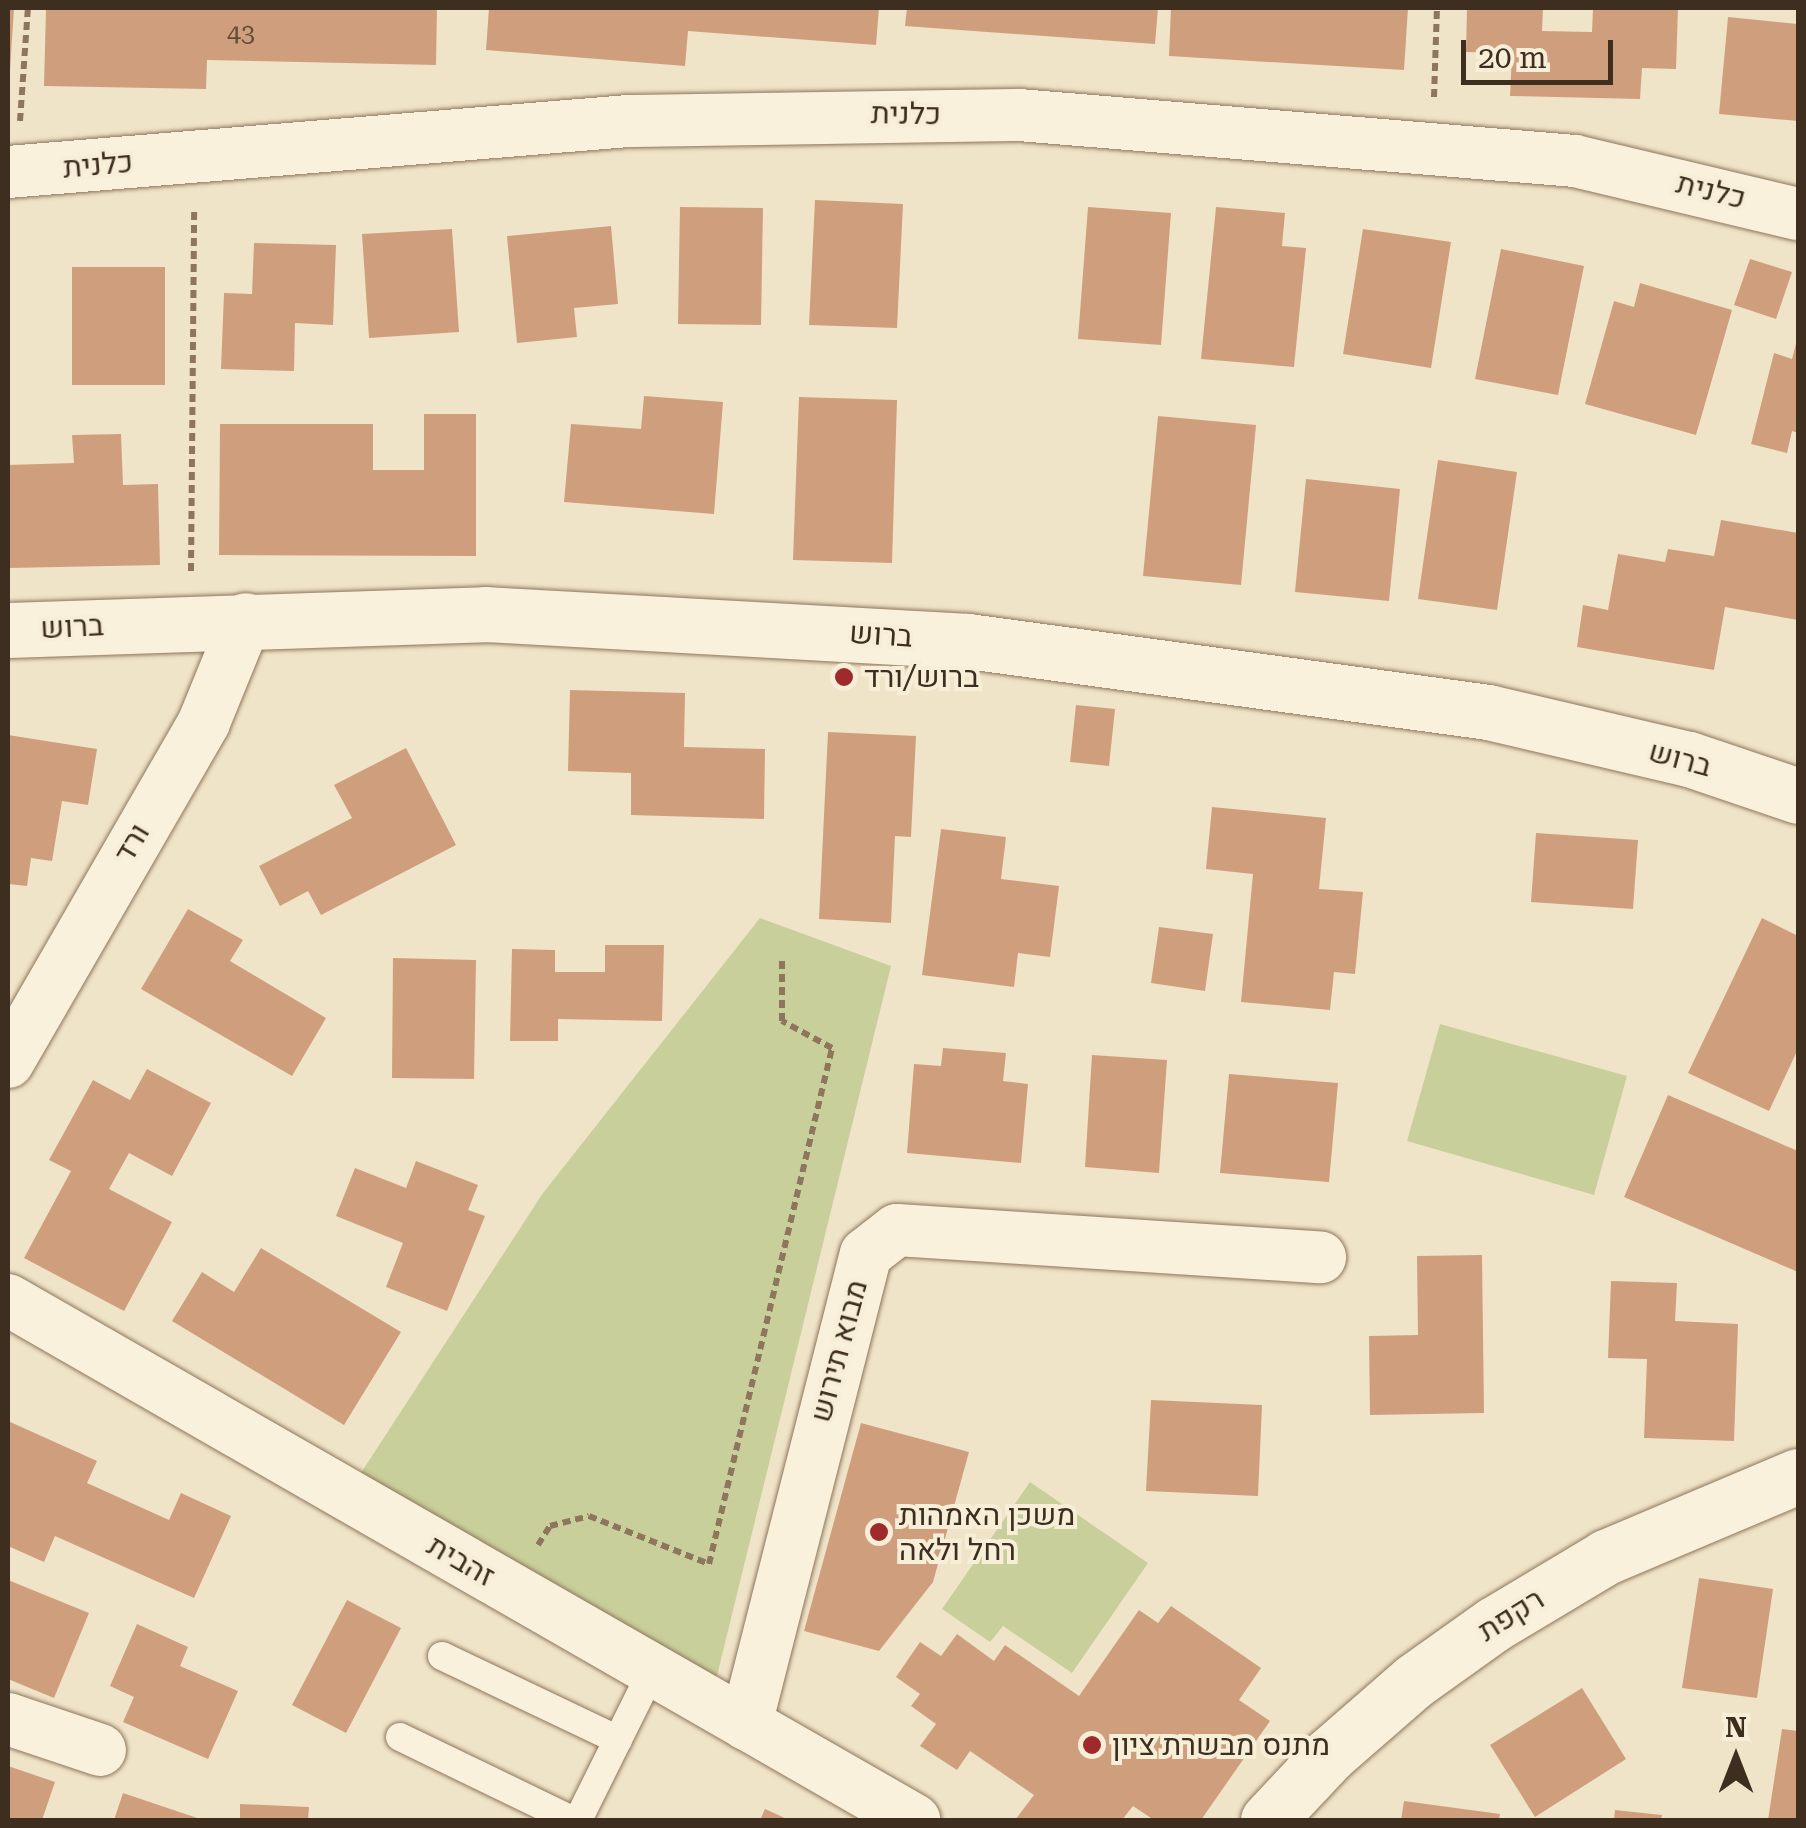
<!DOCTYPE html>
<html>
<head>
<meta charset="utf-8">
<style>
	body { margin:0 }
	#map { position:relative; width:1806px; height:1828px; overflow:hidden; background:#f0e4c8; font-family:"Roboto Serif",Heebo,serif }
	div>[style] { position:absolute }
	[style*='--x'] { left:calc(var(--x)*1px); top:calc(var(--y)*1px); width:calc(var(--w)*1px); rotate:calc(var(--a)*1deg) }
	.green>* { inset:0; background:#c9cf9b }
	.building>* { inset:0; background:#cf9f7d }
	.path>* { height:6px; margin-top:-3px; transform-origin:0; background:repeating-linear-gradient(90deg,#8d765c 0 8px,transparent 0 13px) }
	.roads { filter:drop-shadow(0 0 2px #8d765c) drop-shadow(0 0 2px #8d765c) }
	.service>* { height:28px; margin:-14px; padding:0 14px; transform-origin:14px; border-radius:14px; background:#faf1dc }
	.minor>* { height:52px; margin:-26px; padding:0 26px; transform-origin:26px; border-radius:26px; background:#faf1dc }
	.tertiary>* { height:55px; margin:-27.5px; padding:0 27.5px; transform-origin:27.5px; border-radius:27.5px; background:#faf1dc }
	.dots>* { width:28px; height:28px; translate:-50% -50%; box-sizing:border-box; border:5px solid #f7eed8; border-radius:50% }
	span { translate:-50% -50%; white-space:nowrap; text-align:center; line-height:1.15; -webkit-text-stroke:8px #f7eed8; paint-order:stroke }
	.number-label { font-size:25px; color:#624a37 }
	.number-label span { -webkit-text-stroke-width:0 }
	.street-label { font-size:30px; color:#3d2e20 }
	.poi-label { font-size:30px; color:#3d2e20 }
	.left { translate:0 -50%; text-align:left }
	.frame { position:absolute; inset:0; border:10px solid #3d2e20; pointer-events:none }
	.north { position:absolute; left:1686px; top:1708px; width:100px; height:100px; -webkit-text-stroke:8px #f7eed8; paint-order:stroke; rotate:0deg; font-size:28px; font-weight:700; line-height:40px; text-align:center; color:#3d2e20 }
	.north::after { content:''; display:block; margin:auto; width:35px; height:45px; background:#3d2e20; clip-path:polygon(50% 0,100% 100%,50% 72%,0 100%) }
	.scale { position:absolute; left:1461px; top:40px; width:152px; height:45px; box-sizing:border-box; border:5px solid #3d2e20; border-top:0; padding-left:12px; font-size:30px; line-height:35px; white-space:nowrap; color:#3d2e20; -webkit-text-stroke:8px #f7eed8; paint-order:stroke }
</style>
</head>
<body>
<div id="map">
	<div class="green">
		<div style="clip-path:polygon(760px 918px,891px 966px,714px 1688px,357px 1479px,543px 1193px)"></div>
		<div style="clip-path:polygon(1440px 1024px,1627px 1076px,1594px 1195px,1407px 1141px)"></div>
		<div style="clip-path:polygon(1030px 1482px,1148px 1563px,1072px 1673px,1003px 1626px,990px 1642px,942px 1609px)"></div>
	</div>
	<div class="building">
		<div style="clip-path:polygon(8px 8px,14px 8px,10px 71px,8px 71px)"></div>
		<div style="clip-path:polygon(46px 8px,437px 8px,436px 65px,207px 60px,206px 89px,44px 86px)"></div>
		<div style="clip-path:polygon(489px 8px,879px 8px,876px 45px,688px 31px,685px 66px,486px 50px)"></div>
		<div style="clip-path:polygon(907px 8px,1158px 8px,1155px 44px,905px 26px)"></div>
		<div style="clip-path:polygon(1171px 8px,1408px 8px,1404px 70px,1169px 56px)"></div>
		<div style="clip-path:polygon(1467px 8px,1543px 8px,1542px 31px,1592px 32px,1593px 8px,1678px 8px,1676px 69px,1642px 68px,1640px 99px,1510px 96px,1512px 53px,1466px 52px)"></div>
		<div style="clip-path:polygon(1728px 17px,1798px 24px,1798px 121px,1719px 114px)"></div>
		<div style="clip-path:polygon(815px 200px,903px 204px,897px 328px,809px 325px)"></div>
		<div style="clip-path:polygon(680px 207px,763px 208px,761px 325px,678px 324px)"></div>
		<div style="clip-path:polygon(1088px 207px,1171px 213px,1161px 345px,1078px 339px)"></div>
		<div style="clip-path:polygon(1216px 207px,1285px 213px,1282px 246px,1306px 248px,1294px 367px,1201px 359px)"></div>
		<div style="clip-path:polygon(611px 226px,618px 304px,574px 308px,577px 337px,517px 343px,507px 236px)"></div>
		<div style="clip-path:polygon(452px 229px,459px 332px,369px 338px,362px 234px)"></div>
		<div style="clip-path:polygon(1363px 229px,1451px 242px,1431px 368px,1343px 354px)"></div>
		<div style="clip-path:polygon(254px 243px,336px 245px,333px 325px,295px 323px,294px 371px,221px 369px,224px 293px,252px 294px)"></div>
		<div style="clip-path:polygon(1501px 249px,1584px 266px,1558px 395px,1475px 379px)"></div>
		<div style="clip-path:polygon(1750px 259px,1792px 272px,1776px 319px,1734px 305px)"></div>
		<div style="clip-path:polygon(72px 267px,165px 267px,165px 385px,72px 385px)"></div>
		<div style="clip-path:polygon(1640px 283px,1732px 310px,1696px 435px,1585px 404px,1614px 301px,1634px 307px)"></div>
		<div style="clip-path:polygon(1797px 340px,1798px 433px,1792px 431px,1787px 453px,1751px 444px,1774px 353px,1792px 359px)"></div>
		<div style="clip-path:polygon(644px 396px,723px 402px,714px 514px,564px 502px,571px 424px,641px 429px)"></div>
		<div style="clip-path:polygon(799px 397px,897px 400px,892px 563px,793px 560px)"></div>
		<div style="clip-path:polygon(424px 414px,476px 414px,476px 556px,219px 555px,220px 424px,373px 424px,373px 470px,424px 470px)"></div>
		<div style="clip-path:polygon(1158px 416px,1256px 425px,1241px 585px,1143px 576px)"></div>
		<div style="clip-path:polygon(121px 434px,123px 485px,158px 484px,160px 565px,8px 568px,8px 465px,74px 463px,72px 435px)"></div>
		<div style="clip-path:polygon(1438px 460px,1517px 472px,1497px 610px,1418px 599px)"></div>
		<div style="clip-path:polygon(1306px 479px,1400px 489px,1389px 601px,1295px 592px)"></div>
		<div style="clip-path:polygon(1721px 520px,1798px 533px,1798px 620px,1725px 607px,1714px 670px,1577px 647px,1583px 605px,1608px 610px,1618px 554px,1665px 562px,1668px 549px,1714px 556px)"></div>
		<div style="clip-path:polygon(570px 690px,685px 693px,684px 747px,765px 749px,764px 819px,631px 815px,631px 773px,568px 771px)"></div>
		<div style="clip-path:polygon(1076px 705px,1115px 709px,1109px 766px,1070px 762px)"></div>
		<div style="clip-path:polygon(828px 732px,916px 736px,911px 837px,895px 836px,891px 923px,819px 919px)"></div>
		<div style="clip-path:polygon(8px 735px,97px 749px,88px 805px,62px 801px,52px 861px,31px 858px,27px 886px,8px 884px)"></div>
		<div style="clip-path:polygon(406px 748px,456px 845px,321px 915px,308px 891px,280px 906px,259px 866px,352px 818px,334px 785px)"></div>
		<div style="clip-path:polygon(1212px 807px,1326px 818px,1319px 889px,1363px 892px,1355px 974px,1334px 972px,1330px 1010px,1241px 1002px,1253px 874px,1206px 869px)"></div>
		<div style="clip-path:polygon(941px 829px,1006px 837px,1001px 879px,1059px 886px,1050px 957px,1018px 953px,1014px 987px,922px 975px)"></div>
		<div style="clip-path:polygon(1536px 833px,1638px 840px,1633px 909px,1531px 902px)"></div>
		<div style="clip-path:polygon(188px 909px,243px 940px,230px 961px,326px 1018px,292px 1076px,141px 989px)"></div>
		<div style="clip-path:polygon(1762px 918px,1798px 936px,1798px 1049px,1769px 1111px,1688px 1073px)"></div>
		<div style="clip-path:polygon(1159px 927px,1213px 934px,1205px 991px,1151px 983px)"></div>
		<div style="clip-path:polygon(605px 945px,664px 945px,662px 1021px,558px 1019px,558px 1041px,510px 1041px,512px 949px,555px 950px,555px 972px,605px 972px)"></div>
		<div style="clip-path:polygon(393px 958px,476px 960px,474px 1079px,392px 1078px)"></div>
		<div style="clip-path:polygon(943px 1048px,1006px 1053px,1003px 1081px,1028px 1084px,1021px 1163px,907px 1153px,914px 1064px,941px 1066px)"></div>
		<div style="clip-path:polygon(1092px 1055px,1167px 1060px,1159px 1173px,1085px 1167px)"></div>
		<div style="clip-path:polygon(147px 1069px,211px 1103px,172px 1176px,129px 1153px,109px 1189px,172px 1222px,124px 1311px,24px 1258px,71px 1171px,49px 1160px,93px 1080px,130px 1100px)"></div>
		<div style="clip-path:polygon(1229px 1074px,1338px 1083px,1329px 1182px,1220px 1173px)"></div>
		<div style="clip-path:polygon(1668px 1095px,1798px 1151px,1798px 1272px,1624px 1197px)"></div>
		<div style="clip-path:polygon(416px 1161px,478px 1185px,468px 1210px,485px 1216px,447px 1311px,386px 1287px,403px 1243px,336px 1216px,355px 1168px,406px 1188px)"></div>
		<div style="clip-path:polygon(261px 1248px,401px 1332px,344px 1425px,172px 1321px,202px 1272px,234px 1292px)"></div>
		<div style="clip-path:polygon(1482px 1255px,1484px 1413px,1370px 1415px,1369px 1336px,1418px 1335px,1417px 1256px)"></div>
		<div style="clip-path:polygon(1611px 1281px,1677px 1283px,1675px 1321px,1738px 1324px,1734px 1441px,1644px 1438px,1647px 1359px,1608px 1358px)"></div>
		<div style="clip-path:polygon(1151px 1400px,1262px 1405px,1258px 1496px,1146px 1491px)"></div>
		<div style="clip-path:polygon(8px 1421px,97px 1461px,87px 1483px,169px 1520px,181px 1493px,231px 1516px,194px 1598px,55px 1536px,44px 1562px,8px 1546px)"></div>
		<div style="clip-path:polygon(861px 1423px,969px 1452px,933px 1582px,879px 1651px,804px 1631px)"></div>
		<div style="clip-path:polygon(1699px 1578px,1773px 1589px,1757px 1698px,1682px 1688px)"></div>
		<div style="clip-path:polygon(8px 1580px,89px 1613px,54px 1698px,8px 1679px)"></div>
		<div style="clip-path:polygon(347px 1600px,401px 1628px,346px 1733px,292px 1705px)"></div>
		<div style="clip-path:polygon(1171px 1606px,1261px 1668px,1239px 1700px,1270px 1721px,1201px 1820px,1154px 1820px,1133px 1806px,1122px 1820px,1015px 1820px,1034px 1795px,970px 1751px,957px 1770px,920px 1746px,936px 1724px,911px 1706px,920px 1694px,896px 1677px,920px 1642px,941px 1656px,957px 1634px,994px 1661px,1005px 1645px,1079px 1696px,1139px 1610px,1158px 1623px)"></div>
		<div style="clip-path:polygon(137px 1624px,188px 1647px,180px 1666px,238px 1691px,208px 1759px,123px 1722px,134px 1697px,110px 1686px)"></div>
		<div style="clip-path:polygon(1582px 1688px,1626px 1759px,1535px 1817px,1490px 1745px)"></div>
		<div style="clip-path:polygon(1782px 1729px,1798px 1731px,1798px 1820px,1768px 1820px)"></div>
		<div style="clip-path:polygon(8px 1766px,55px 1782px,42px 1820px,8px 1820px)"></div>
		<div style="clip-path:polygon(123px 1793px,203px 1820px,114px 1820px)"></div>
		<div style="clip-path:polygon(1404px 1801px,1500px 1814px,1499px 1820px,1401px 1820px)"></div>
		<div style="clip-path:polygon(240px 1804px,309px 1807px,308px 1820px,240px 1820px)"></div>
		<div style="clip-path:polygon(765px 1809px,789px 1820px,760px 1820px)"></div>
		<div style="clip-path:polygon(1615px 1810px,1662px 1815px,1661px 1820px,1614px 1820px)"></div>
	</div>
	<div class="path">
		<div style="--x:1434;--y:97;--w:89;--a:-88.1"></div>
		<div style="--x:20;--y:121;--w:113;--a:-86"></div>
		<div style="--x:191;--y:571;--w:363;--a:-89.5"></div>
		<div style="--x:538;--y:1545;--w:22;--a:-58"></div>
		<div style="--x:550;--y:1526;--w:40;--a:-14.4"></div>
		<div style="--x:589;--y:1516;--w:129;--a:21.8"></div>
		<div style="--x:709;--y:1564;--w:530;--a:-76.59"></div>
		<div style="--x:832;--y:1048;--w:57;--a:-151.6"></div>
		<div style="--x:782;--y:1021;--w:64;--a:-90"></div>
	</div>
	<div class="roads">
		<div class="service">
			<div style="--x:442;--y:1656;--w:195;--a:25.5"></div>
			<div style="--x:400;--y:1737;--w:191;--a:25.8"></div>
			<div style="--x:578;--y:1820;--w:166;--a:-63.6"></div>
		</div>
		<div class="minor">
			<div style="--x:8;--y:172;--w:622;--a:-4.7"></div>
			<div style="--x:628;--y:121;--w:391;--a:-0.9"></div>
			<div style="--x:1019;--y:115;--w:558;--a:4.73"></div>
			<div style="--x:1575;--y:161;--w:229;--a:13.4"></div>
			<div style="--x:8;--y:1062;--w:392;--a:-60"></div>
			<div style="--x:204;--y:722;--w:111;--a:-67.8"></div>
			<div style="--x:8;--y:1300;--w:1045;--a:29.85"></div>
			<div style="--x:8;--y:1719;--w:97;--a:18.6"></div>
			<div style="--x:746;--y:1724;--w:485;--a:-75.7"></div>
			<div style="--x:866;--y:1254;--w:39;--a:-38"></div>
			<div style="--x:897;--y:1230;--w:424;--a:3.7"></div>
		</div>
		<div class="tertiary">
			<div style="--x:8;--y:630;--w:477;--a:-1.9"></div>
			<div style="--x:485;--y:614;--w:484;--a:3.2"></div>
			<div style="--x:968;--y:641;--w:525;--a:7.77"></div>
			<div style="--x:1488;--y:712;--w:206;--a:13.2"></div>
			<div style="--x:1689;--y:759;--w:115;--a:18.7"></div>
			<div style="--x:1268;--y:1820;--w:89;--a:-46.8"></div>
			<div style="--x:1329;--y:1755;--w:113;--a:-41"></div>
			<div style="--x:1414;--y:1681;--w:98;--a:-35.5"></div>
			<div style="--x:1494;--y:1624;--w:131;--a:-30.9"></div>
			<div style="--x:1606;--y:1557;--w:208;--a:-22.9"></div>
		</div>
	</div>
	<div class="dots">
		<div style="left:844px;top:677px;background:#9e2a2b"></div>
		<div style="left:879px;top:1532px;background:#9e2a2b"></div>
		<div style="left:1092px;top:1745px;background:#9e2a2b"></div>
	</div>
	<div class="number-label">
		<span style="left:241px;top:34px">43</span>
	</div>
	<div class="street-label">
		<span style="left:906px;top:114px;rotate:1deg">כלנית</span>
		<span style="left:98px;top:165px;rotate:-5deg">כלנית</span>
		<span style="left:1711px;top:191px;rotate:14deg">כלנית</span>
		<span style="left:72px;top:627px;rotate:-3deg">ברוש</span>
		<span style="left:881px;top:635px;rotate:4deg">ברוש</span>
		<span style="left:1680px;top:759px;rotate:15deg">ברוש</span>
		<span style="left:132px;top:843px;rotate:-59deg">ורד</span>
		<span style="left:839px;top:1351px;rotate:-75deg">מבוא תירוש</span>
		<span style="left:461px;top:1561px;rotate:30deg">זהבית</span>
		<span style="left:1511px;top:1615px;rotate:-32deg">רקפת</span>
	</div>
	<div class="poi-label">
		<span class="left" style="left:864px;top:677px">ברוש/ורד</span>
		<span class="left" style="left:899px;top:1532px">משכן האמהות<br>רחל ולאה</span>
		<span class="left" style="left:1112px;top:1745px">מתנס מבשרת ציון</span>
	</div>
	<div class="frame"></div>
	<div class="north">N</div>
	<div class="scale">20 m</div>
</div>
</body>
</html>
